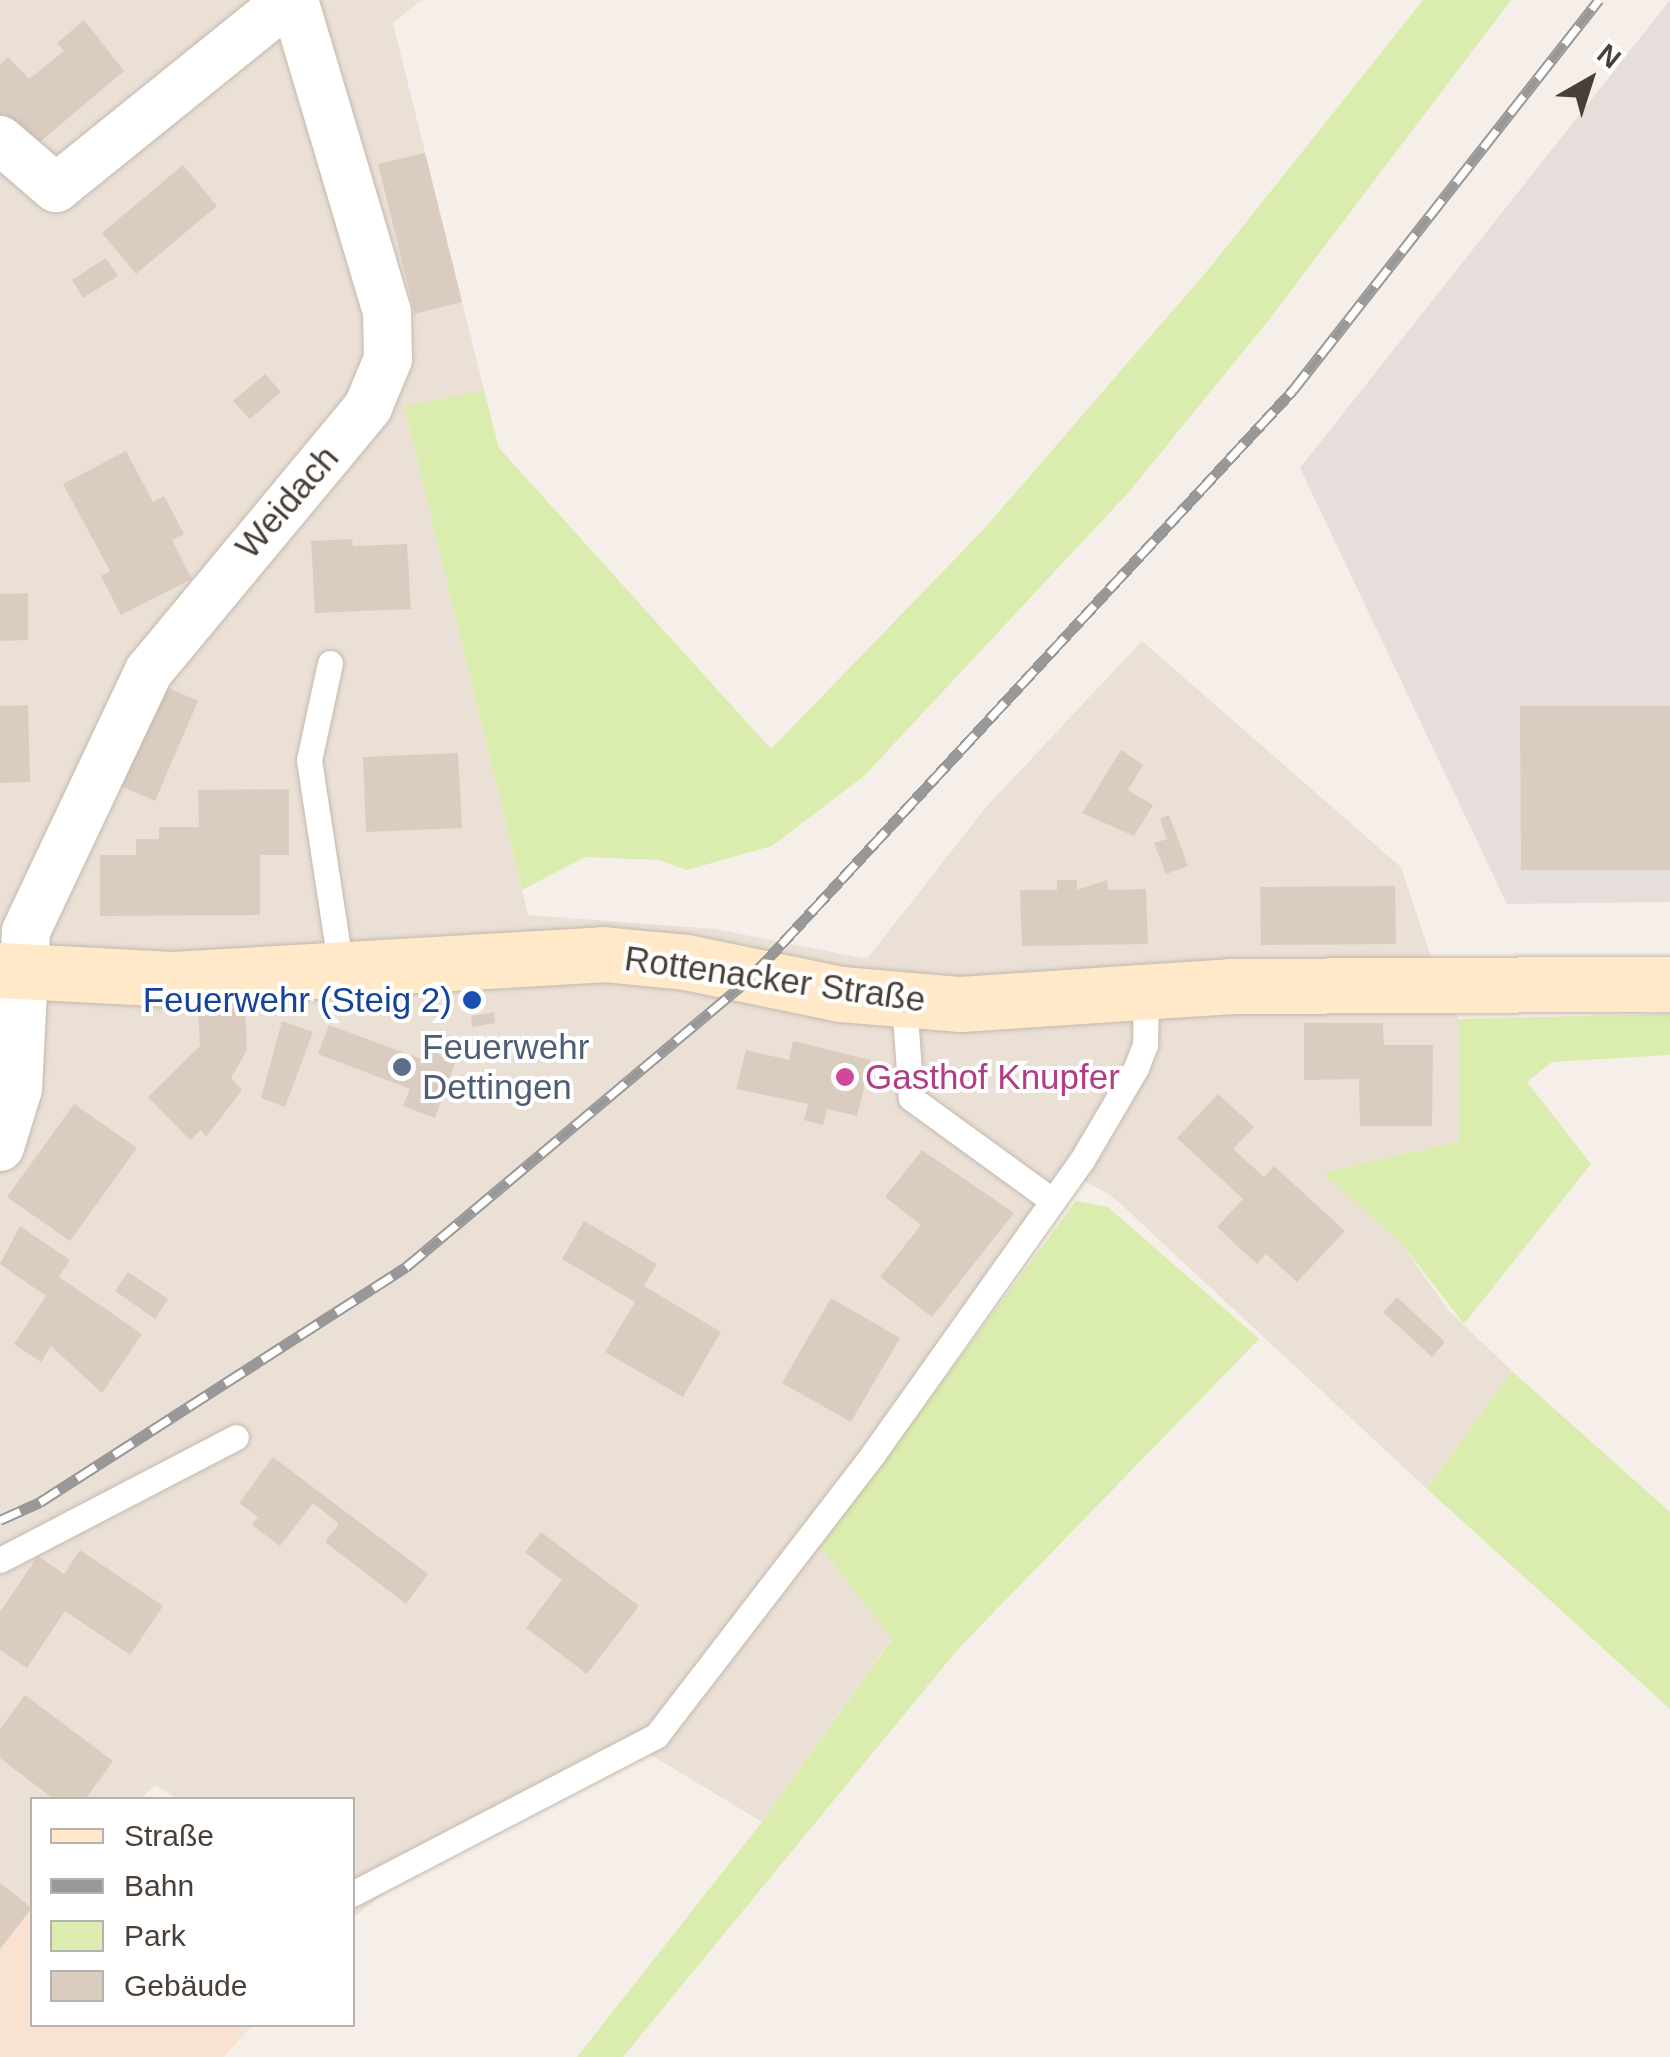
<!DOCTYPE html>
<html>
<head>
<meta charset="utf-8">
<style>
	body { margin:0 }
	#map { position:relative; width:1670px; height:2057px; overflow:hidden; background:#f6efe9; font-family:Arial,sans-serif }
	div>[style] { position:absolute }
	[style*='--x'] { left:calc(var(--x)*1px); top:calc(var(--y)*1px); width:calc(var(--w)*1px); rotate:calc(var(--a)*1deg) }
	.residential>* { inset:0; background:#eae0d6 }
	.commercial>* { inset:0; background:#f9e2d2 }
	.industrial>* { inset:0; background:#e5deda }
	.green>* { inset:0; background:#dbedae }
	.building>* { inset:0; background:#dbccc0 }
	.roads { filter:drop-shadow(0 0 2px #c5b8ad) drop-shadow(0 0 2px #c5b8ad) }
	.service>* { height:25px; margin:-12.5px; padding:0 12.5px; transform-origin:12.5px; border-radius:12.5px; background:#fff }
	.minor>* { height:48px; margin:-24px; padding:0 24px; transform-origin:24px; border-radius:24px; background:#fff }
	.secondary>* { height:55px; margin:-27.5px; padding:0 27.5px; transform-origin:27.5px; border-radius:27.5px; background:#ffe9c9 }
	.rail>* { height:11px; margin-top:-5.5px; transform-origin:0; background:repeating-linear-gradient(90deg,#fff 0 22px,#989898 0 44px); box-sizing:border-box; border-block:2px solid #989898 }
	.dots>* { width:28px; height:28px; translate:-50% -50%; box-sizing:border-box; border:5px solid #fff; border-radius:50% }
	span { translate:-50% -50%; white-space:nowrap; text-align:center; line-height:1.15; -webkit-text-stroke:8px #fff; paint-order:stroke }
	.street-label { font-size:35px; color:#4a3f36 }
	.transit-label { font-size:35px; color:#164399 }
	.right { translate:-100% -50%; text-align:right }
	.service-label { font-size:35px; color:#4e5e75 }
	.left { translate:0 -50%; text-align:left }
	.hotel-label { font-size:35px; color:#b23c85 }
	.legend { position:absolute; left:30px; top:1797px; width:325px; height:230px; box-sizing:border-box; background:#fff; border:2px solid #b7b2af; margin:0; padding:12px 18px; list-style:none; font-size:30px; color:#4a3f36 }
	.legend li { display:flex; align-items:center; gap:20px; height:50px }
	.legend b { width:50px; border:2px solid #b7b2af }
	.north { position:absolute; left:1540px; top:30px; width:100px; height:100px; -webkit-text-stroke:8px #fff; paint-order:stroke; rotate:39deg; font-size:28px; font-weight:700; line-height:40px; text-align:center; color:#4a3f36 }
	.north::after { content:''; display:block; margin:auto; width:35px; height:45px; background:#4a3f36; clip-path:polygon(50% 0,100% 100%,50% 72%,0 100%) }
</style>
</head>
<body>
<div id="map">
	<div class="residential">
		<div style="clip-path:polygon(0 0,421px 0,393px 23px,484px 390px,404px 406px,528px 915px,715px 929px,867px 959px,986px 807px,1142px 641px,1401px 867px,1447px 1005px,1459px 1019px,1460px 1141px,1324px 1173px,1402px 1244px,1448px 1310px,1512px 1371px,1427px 1489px,1113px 1197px,1078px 1177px,815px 1540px,892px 1638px,762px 1822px,626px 1740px,478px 1821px,355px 1916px,352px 1800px,178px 1799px,155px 1785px,140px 1799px,32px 1800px,32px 1909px,19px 1923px,0 1910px)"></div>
	</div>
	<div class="commercial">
		<div style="clip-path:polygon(32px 1909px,32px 2024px,253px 2025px,223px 2057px,0 2057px,0 1910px,18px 1923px)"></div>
	</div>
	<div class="industrial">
		<div style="clip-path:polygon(1670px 0,1670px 902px,1507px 904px,1300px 468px)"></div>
	</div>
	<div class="green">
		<div style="clip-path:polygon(1423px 0,1511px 0,1268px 321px,1128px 493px,864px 776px,772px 846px,687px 870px,659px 860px,585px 857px,522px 890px,404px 406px,484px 390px,499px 448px,771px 749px,984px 529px,1212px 265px)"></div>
		<div style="clip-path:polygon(1670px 1014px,1670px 1055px,1552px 1062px,1527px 1082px,1591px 1164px,1464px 1324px,1402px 1244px,1323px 1173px,1460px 1141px,1459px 1019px)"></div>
		<div style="clip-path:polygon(1076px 1201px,1108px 1207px,1259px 1339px,958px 1649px,623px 2057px,577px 2057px,762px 1822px,892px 1639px,820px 1546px)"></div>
		<div style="clip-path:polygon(1512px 1371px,1670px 1512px,1670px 1709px,1427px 1489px)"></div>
	</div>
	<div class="building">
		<div style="clip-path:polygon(84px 20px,124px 71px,34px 147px,0 115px,0 65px,8px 57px,29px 79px,64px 51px,57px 43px)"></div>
		<div style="clip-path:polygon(425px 153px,462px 302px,415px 314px,378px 164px)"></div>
		<div style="clip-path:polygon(183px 165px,217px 206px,136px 274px,102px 233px)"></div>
		<div style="clip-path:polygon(106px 258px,118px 276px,83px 298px,72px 280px)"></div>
		<div style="clip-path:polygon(265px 374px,281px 392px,250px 419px,233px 401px)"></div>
		<div style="clip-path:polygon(126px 451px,153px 502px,164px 496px,184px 534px,172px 540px,192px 579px,121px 615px,101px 576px,110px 571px,63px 484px)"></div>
		<div style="clip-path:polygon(352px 539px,353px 546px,407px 544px,411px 609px,315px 613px,311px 541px)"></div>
		<div style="clip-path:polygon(28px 593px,28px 640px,0 641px,0 594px)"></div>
		<div style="clip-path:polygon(162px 685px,198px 701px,155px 801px,119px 785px)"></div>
		<div style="clip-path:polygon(28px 705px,30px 782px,0 783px,0 706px)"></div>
		<div style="clip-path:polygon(1520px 706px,1670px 706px,1670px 870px,1521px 870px)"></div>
		<div style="clip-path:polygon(1121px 750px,1143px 765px,1128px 790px,1153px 805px,1134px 836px,1082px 813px)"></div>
		<div style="clip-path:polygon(458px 753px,462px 828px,366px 832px,363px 757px)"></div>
		<div style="clip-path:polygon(289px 789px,289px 855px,260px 855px,260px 915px,100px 916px,100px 855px,136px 855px,136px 839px,159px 839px,159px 827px,199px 827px,198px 790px)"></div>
		<div style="clip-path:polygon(1169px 815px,1188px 866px,1166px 874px,1154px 843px,1167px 839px,1160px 819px)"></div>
		<div style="clip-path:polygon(1057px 880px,1077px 880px,1077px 890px,1107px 880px,1108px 890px,1146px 889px,1148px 944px,1022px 946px,1020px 890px,1057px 890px)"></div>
		<div style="clip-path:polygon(1395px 886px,1396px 944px,1261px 945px,1260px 887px)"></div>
		<div style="clip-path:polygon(245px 1008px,247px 1050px,231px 1078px,242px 1090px,206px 1137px,201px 1130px,190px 1140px,148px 1097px,200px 1046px,198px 1009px)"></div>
		<div style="clip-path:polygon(494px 1012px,495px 1023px,472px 1027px,471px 1016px)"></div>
		<div style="clip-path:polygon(282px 1021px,313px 1032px,285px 1107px,261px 1098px)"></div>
		<div style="clip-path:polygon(1304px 1023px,1383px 1023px,1384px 1045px,1433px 1045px,1432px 1126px,1360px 1126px,1359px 1079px,1304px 1080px)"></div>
		<div style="clip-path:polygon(329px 1025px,421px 1059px,425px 1049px,456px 1061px,435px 1118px,403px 1106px,410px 1089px,318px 1054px)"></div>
		<div style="clip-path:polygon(793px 1041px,871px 1060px,857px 1116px,827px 1109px,823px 1125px,804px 1120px,808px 1104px,736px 1089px,746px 1050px,789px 1060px)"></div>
		<div style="clip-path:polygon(1218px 1094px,1254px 1127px,1233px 1149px,1264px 1177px,1274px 1166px,1345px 1231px,1297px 1282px,1266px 1254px,1257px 1264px,1217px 1227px,1243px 1199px,1177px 1138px)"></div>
		<div style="clip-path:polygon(74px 1104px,137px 1148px,70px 1241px,7px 1197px)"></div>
		<div style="clip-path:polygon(922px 1150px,1014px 1213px,932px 1317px,880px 1277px,921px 1225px,885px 1197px)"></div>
		<div style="clip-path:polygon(584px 1221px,657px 1264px,644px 1286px,721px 1332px,683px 1397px,605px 1352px,635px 1302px,562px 1259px)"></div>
		<div style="clip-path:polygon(20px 1226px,70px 1260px,59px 1277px,142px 1334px,102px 1393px,51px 1346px,41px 1362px,14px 1344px,46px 1296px,0 1264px)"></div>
		<div style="clip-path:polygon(128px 1272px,168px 1299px,155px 1319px,115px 1291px)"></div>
		<div style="clip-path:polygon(1397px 1297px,1445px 1342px,1432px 1357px,1383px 1312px)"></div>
		<div style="clip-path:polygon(831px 1298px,900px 1338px,851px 1422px,782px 1383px)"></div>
		<div style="clip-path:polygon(273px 1457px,428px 1574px,406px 1604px,325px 1542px,339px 1524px,313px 1503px,280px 1546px,252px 1525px,258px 1517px,239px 1503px)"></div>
		<div style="clip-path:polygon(541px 1532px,639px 1606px,587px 1674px,526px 1628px,562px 1580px,525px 1552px)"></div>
		<div style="clip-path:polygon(80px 1550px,163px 1606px,130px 1655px,65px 1611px,27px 1668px,0 1650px,0 1612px,38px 1556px,64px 1574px)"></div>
		<div style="clip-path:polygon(25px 1695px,113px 1761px,85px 1800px,55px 1800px,0 1758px,0 1729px)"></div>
		<div style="clip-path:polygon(0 1883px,32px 1908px,0 1949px)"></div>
	</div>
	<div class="roads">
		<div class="service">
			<div style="--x:330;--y:663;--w:99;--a:102.2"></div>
			<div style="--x:309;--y:760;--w:210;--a:81.3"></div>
			<div style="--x:904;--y:1001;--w:97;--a:85.9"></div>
			<div style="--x:911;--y:1098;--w:175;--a:36"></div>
			<div style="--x:0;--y:1560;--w:266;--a:-27.5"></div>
			<div style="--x:352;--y:1894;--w:343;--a:-27.5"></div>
			<div style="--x:656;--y:1736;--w:356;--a:-52.4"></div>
			<div style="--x:873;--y:1454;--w:361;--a:-54.6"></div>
			<div style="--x:1082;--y:1160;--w:107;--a:-59.6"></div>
			<div style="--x:1136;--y:1068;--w:25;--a:-69"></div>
			<div style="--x:1145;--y:1045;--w:52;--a:-88.9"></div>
		</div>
		<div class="minor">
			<div style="--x:0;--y:140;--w:74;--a:40.6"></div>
			<div style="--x:56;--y:188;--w:299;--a:-38.9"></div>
			<div style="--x:0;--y:1147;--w:61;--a:-72.8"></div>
			<div style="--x:18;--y:1089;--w:158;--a:-87.1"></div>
			<div style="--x:26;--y:931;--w:288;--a:-64.7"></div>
			<div style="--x:149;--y:671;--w:343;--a:-50.3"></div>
			<div style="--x:368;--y:407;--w:52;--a:-67.4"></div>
			<div style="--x:388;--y:359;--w:47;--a:-91.2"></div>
			<div style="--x:387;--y:312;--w:326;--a:-106.6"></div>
		</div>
		<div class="secondary">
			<div style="--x:0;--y:970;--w:173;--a:3"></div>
			<div style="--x:173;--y:979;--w:431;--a:-3.3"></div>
			<div style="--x:603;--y:954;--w:83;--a:5.5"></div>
			<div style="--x:686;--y:962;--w:158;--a:11.7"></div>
			<div style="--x:841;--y:994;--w:120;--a:4.8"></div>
			<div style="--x:961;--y:1004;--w:272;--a:-3.8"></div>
			<div style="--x:1232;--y:986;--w:438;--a:-0.3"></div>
		</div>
	</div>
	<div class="rail">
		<div style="--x:0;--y:1520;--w:44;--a:-24.2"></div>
		<div style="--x:40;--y:1502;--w:435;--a:-32.7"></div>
		<div style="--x:406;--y:1267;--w:451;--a:-40"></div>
		<div style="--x:751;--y:977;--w:799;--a:-47.28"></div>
		<div style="--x:1293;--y:390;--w:496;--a:-51.9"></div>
	</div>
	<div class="dots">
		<div style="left:472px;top:1000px;background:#1a4fb4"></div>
		<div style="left:402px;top:1067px;background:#5c6f8a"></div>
		<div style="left:845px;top:1077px;background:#d1479c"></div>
	</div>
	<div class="street-label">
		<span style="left:287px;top:502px;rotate:-49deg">Weidach</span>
		<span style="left:775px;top:979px;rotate:8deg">Rottenacker Straße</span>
	</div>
	<div class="transit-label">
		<span class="right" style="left:452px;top:1000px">Feuerwehr (Steig 2)</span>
	</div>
	<div class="service-label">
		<span class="left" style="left:422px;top:1067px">Feuerwehr<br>Dettingen</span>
	</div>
	<div class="hotel-label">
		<span class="left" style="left:865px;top:1077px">Gasthof Knupfer</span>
	</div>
	<ul class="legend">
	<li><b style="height:12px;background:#ffe9c9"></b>Straße</li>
	<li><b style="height:12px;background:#989898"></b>Bahn</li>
	<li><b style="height:28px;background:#dbedae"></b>Park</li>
	<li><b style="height:28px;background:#dbccc0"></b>Gebäude</li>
	</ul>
	<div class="north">N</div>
</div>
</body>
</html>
